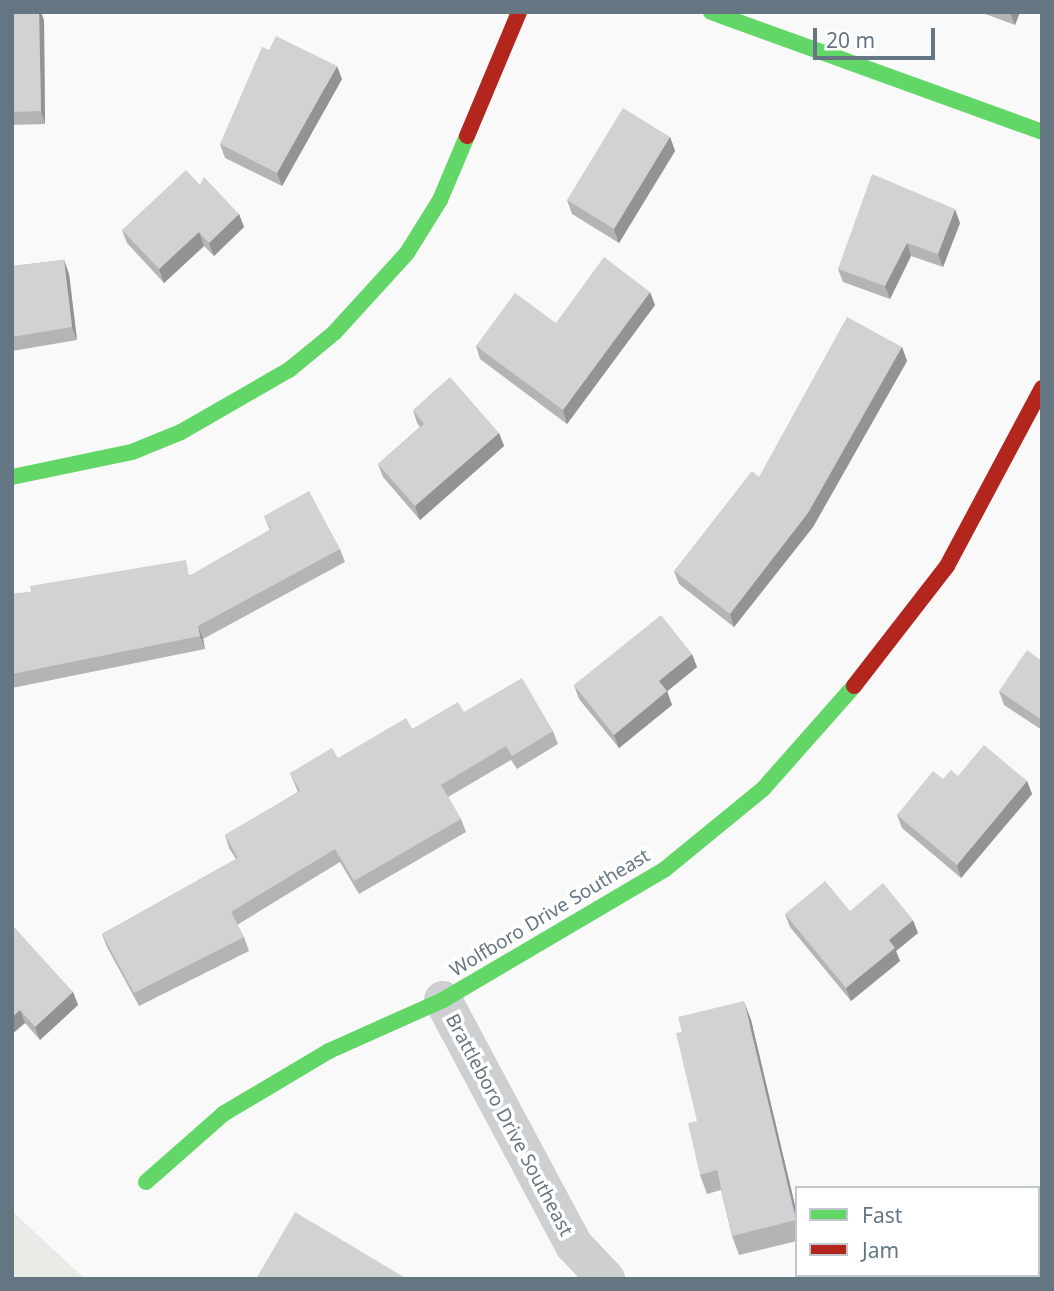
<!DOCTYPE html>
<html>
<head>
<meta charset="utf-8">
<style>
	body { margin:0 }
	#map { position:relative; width:1054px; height:1291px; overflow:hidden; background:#f9f9f9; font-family:"Noto Sans",sans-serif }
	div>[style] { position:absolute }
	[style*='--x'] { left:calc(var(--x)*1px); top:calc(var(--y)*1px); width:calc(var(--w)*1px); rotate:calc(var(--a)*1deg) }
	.green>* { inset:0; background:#e8ebe6 }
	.street>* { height:38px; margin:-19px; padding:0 19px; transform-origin:19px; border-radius:19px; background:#cecfd0 }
	.fast>* { height:16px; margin:-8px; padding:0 8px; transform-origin:8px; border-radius:8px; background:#63d668 }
	.jam>* { height:16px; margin:-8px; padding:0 8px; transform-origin:8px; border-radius:8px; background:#b3261e }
	.wall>* { inset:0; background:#b3b5b5 }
	.shaded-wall>* { inset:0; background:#929394 }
	.building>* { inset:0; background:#d0d2d3 }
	span { translate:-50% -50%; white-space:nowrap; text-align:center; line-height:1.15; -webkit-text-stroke:7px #fff; paint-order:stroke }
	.street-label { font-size:19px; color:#657683 }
	.frame { position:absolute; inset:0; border:14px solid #657683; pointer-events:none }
	.legend { position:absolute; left:795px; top:1186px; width:245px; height:91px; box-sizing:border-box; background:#fff; border:2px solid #c1c8cd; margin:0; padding:9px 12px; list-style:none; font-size:21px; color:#657683 }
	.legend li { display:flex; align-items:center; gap:14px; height:35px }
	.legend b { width:35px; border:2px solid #c1c8cd }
	.scale { position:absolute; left:813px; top:28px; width:122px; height:32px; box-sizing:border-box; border:4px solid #657683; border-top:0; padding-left:9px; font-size:21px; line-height:24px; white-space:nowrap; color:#657683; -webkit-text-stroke:5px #fff; paint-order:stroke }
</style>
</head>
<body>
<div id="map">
	<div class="green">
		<div style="clip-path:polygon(12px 1211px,85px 1279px,12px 1279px)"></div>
	</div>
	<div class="street">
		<div style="--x:443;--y:1000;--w:278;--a:61.9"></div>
		<div style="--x:574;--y:1245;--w:47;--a:46.7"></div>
	</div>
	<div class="fast">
		<div style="--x:711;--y:12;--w:352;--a:19.9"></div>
		<div style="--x:12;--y:477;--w:123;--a:-11.8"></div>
		<div style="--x:132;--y:452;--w:53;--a:-22.2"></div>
		<div style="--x:181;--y:432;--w:125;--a:-29.9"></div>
		<div style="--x:289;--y:370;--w:58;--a:-39.4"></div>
		<div style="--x:334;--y:333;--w:108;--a:-47.6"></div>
		<div style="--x:407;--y:253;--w:62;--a:-58.1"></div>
		<div style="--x:440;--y:200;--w:69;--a:-67.1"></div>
		<div style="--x:146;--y:1182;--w:103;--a:-41.4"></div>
		<div style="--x:223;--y:1114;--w:123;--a:-30.7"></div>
		<div style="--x:329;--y:1051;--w:125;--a:-24.1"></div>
		<div style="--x:443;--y:1000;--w:256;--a:-30.5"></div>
		<div style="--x:664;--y:870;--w:128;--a:-39.3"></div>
		<div style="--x:763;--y:789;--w:137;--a:-48.5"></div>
	</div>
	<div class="jam">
		<div style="--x:467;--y:136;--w:134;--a:-67.2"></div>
		<div style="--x:854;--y:686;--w:152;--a:-52.2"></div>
		<div style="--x:947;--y:566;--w:202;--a:-61.9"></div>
	</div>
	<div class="wall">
		<div style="clip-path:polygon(12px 12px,44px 20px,45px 124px,12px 125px)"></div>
		<div style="clip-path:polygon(980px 12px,1020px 12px,1015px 25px)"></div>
		<div style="clip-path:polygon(342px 79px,282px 186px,225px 158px,220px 144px)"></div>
		<div style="clip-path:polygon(670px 137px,675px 151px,619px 243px,572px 214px,567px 200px)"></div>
		<div style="clip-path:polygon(200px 185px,239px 214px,244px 227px,214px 256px,204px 246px,164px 283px,127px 243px,122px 230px)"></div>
		<div style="clip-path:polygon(960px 223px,943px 267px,911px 256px,890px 299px,843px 282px,838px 269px)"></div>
		<div style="clip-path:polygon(64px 260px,69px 274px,77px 340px,12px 351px,12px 266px)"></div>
		<div style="clip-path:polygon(655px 305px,567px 424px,480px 359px,476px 346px,556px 323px)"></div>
		<div style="clip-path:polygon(902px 347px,907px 361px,813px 527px,734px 627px,679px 584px,674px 571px,759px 477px)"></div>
		<div style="clip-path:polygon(413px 410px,499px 433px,504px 446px,420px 520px,383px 477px,378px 464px,420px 427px,417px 423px)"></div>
		<div style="clip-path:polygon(264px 516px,340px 549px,345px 562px,203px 639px,205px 649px,12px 688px,12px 594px,191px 575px,270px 530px)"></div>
		<div style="clip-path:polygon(1042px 661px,1042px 730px,1004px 705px,999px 691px)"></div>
		<div style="clip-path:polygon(697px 667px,667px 691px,672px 705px,619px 748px,579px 699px,574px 685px)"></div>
		<div style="clip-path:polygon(464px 712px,553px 731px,558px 744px,517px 769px,511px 760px,448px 797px,461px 819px,466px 832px,359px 894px,340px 862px,237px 925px,244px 937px,249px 951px,139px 1006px,107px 947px,102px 934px,236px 859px,229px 848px,225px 835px,298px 792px,290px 773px,338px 758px,412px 729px)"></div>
		<div style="clip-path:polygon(958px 776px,1027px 781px,1032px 794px,961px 878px,902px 828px,897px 815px,943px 779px)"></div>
		<div style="clip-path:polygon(850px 911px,918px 933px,896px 951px,900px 961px,851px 1001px,790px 927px,785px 914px)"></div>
		<div style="clip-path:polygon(12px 929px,73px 992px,78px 1005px,40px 1040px,25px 1023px,12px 1034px)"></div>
		<div style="clip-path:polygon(751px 1020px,797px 1214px,797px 1241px,739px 1255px,732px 1236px,721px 1190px,707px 1194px,700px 1175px)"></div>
	</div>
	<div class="shaded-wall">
		<div style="clip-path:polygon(39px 12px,41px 12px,44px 20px,45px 124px,41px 111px)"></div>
		<div style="clip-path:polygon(1010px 12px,1020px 12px,1015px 25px)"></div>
		<div style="clip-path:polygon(337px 66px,342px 79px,282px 186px,277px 173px)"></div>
		<div style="clip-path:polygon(670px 137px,675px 151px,619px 243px,614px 229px)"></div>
		<div style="clip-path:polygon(955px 209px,960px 223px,943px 267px,938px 254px)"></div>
		<div style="clip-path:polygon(239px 214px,244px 227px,214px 256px,209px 243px)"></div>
		<div style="clip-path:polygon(199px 232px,204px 246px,164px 283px,159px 269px)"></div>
		<div style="clip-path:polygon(907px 243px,911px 256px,890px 299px,885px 286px)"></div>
		<div style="clip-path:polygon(64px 260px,69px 274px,77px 340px,72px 327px)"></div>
		<div style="clip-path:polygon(650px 292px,655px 305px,567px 424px,563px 410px)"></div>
		<div style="clip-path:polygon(902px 347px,907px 361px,813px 527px,734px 627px,730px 614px)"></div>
		<div style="clip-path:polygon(499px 433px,504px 446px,420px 520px,415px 506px)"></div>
		<div style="clip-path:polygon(198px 626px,203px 639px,205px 649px,200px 636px)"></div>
		<div style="clip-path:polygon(692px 654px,697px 667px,664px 694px,659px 681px)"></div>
		<div style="clip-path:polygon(667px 691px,672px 705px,619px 748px,614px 735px)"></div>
		<div style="clip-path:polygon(1027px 781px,1032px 794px,961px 878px,957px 865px)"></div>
		<div style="clip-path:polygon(913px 920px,918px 933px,896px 951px,900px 961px,851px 1001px,846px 988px,889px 940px)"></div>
		<div style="clip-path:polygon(73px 992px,78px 1005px,40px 1040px,35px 1027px)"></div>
		<div style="clip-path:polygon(744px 1001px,751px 1020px,797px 1214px,797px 1223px)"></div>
		<div style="clip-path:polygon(20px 1010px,25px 1023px,12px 1034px,12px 1017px)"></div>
		<div style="clip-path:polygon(947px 1275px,954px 1275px,955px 1279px,944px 1279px)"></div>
	</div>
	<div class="building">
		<div style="clip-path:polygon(12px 12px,39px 12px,41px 111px,12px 112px)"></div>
		<div style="clip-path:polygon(276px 36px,337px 66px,277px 173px,220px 144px,262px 47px,269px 50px)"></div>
		<div style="clip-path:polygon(623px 108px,670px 137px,614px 229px,567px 200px)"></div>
		<div style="clip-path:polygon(186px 170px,200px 185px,204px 177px,239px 214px,209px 243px,199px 232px,159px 269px,122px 230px)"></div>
		<div style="clip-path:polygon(872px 174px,955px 209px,938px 254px,907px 243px,885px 286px,838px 269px)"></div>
		<div style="clip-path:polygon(604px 257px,650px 292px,563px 410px,476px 346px,515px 293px,556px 323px)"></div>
		<div style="clip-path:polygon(64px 260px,72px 327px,12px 337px,12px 266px)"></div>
		<div style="clip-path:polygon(847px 317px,902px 347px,808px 513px,730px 614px,674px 571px,752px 471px,759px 477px)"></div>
		<div style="clip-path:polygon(450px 377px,499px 433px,415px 506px,378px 464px,424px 424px,413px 410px)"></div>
		<div style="clip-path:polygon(309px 491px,340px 549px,198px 626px,200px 636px,12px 674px,12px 594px,31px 592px,30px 586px,186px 560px,189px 576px,271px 529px,264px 516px)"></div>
		<div style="clip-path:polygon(661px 615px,692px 654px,659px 681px,667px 691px,614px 735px,574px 685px)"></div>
		<div style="clip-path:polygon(1027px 650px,1042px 661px,1042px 720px,999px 691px)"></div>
		<div style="clip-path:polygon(522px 678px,553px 731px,512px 756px,506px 746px,441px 785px,461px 819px,354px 881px,335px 849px,231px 912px,244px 937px,134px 993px,102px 934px,238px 858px,225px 835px,300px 791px,290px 773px,332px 748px,338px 758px,406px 718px,412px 729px,458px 702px,464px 712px)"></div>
		<div style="clip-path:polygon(984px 745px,1027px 781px,957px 865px,897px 815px,933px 771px,943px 779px,951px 770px,958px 776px)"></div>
		<div style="clip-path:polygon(825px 881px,850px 911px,883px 883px,913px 920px,889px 940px,895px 948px,846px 988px,785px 914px)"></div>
		<div style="clip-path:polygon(14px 927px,73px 992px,35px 1027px,20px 1010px,12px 1017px,12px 929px)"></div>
		<div style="clip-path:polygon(744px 1001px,796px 1220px,732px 1236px,717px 1170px,700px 1175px,688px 1123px,697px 1121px,676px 1033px,682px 1032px,678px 1017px)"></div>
		<div style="clip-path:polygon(295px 1212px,407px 1279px,256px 1279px)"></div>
		<div style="clip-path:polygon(888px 1275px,947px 1275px,944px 1279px,885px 1279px)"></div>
	</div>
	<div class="street-label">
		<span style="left:550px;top:913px;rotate:-31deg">Wolfboro Drive Southeast</span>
		<span style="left:509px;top:1125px;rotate:62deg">Brattleboro Drive Southeast</span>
	</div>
	<div class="frame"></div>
	<ul class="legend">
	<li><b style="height:9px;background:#63d668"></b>Fast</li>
	<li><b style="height:9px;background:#b3261e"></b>Jam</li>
	</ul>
	<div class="scale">20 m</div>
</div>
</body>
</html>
